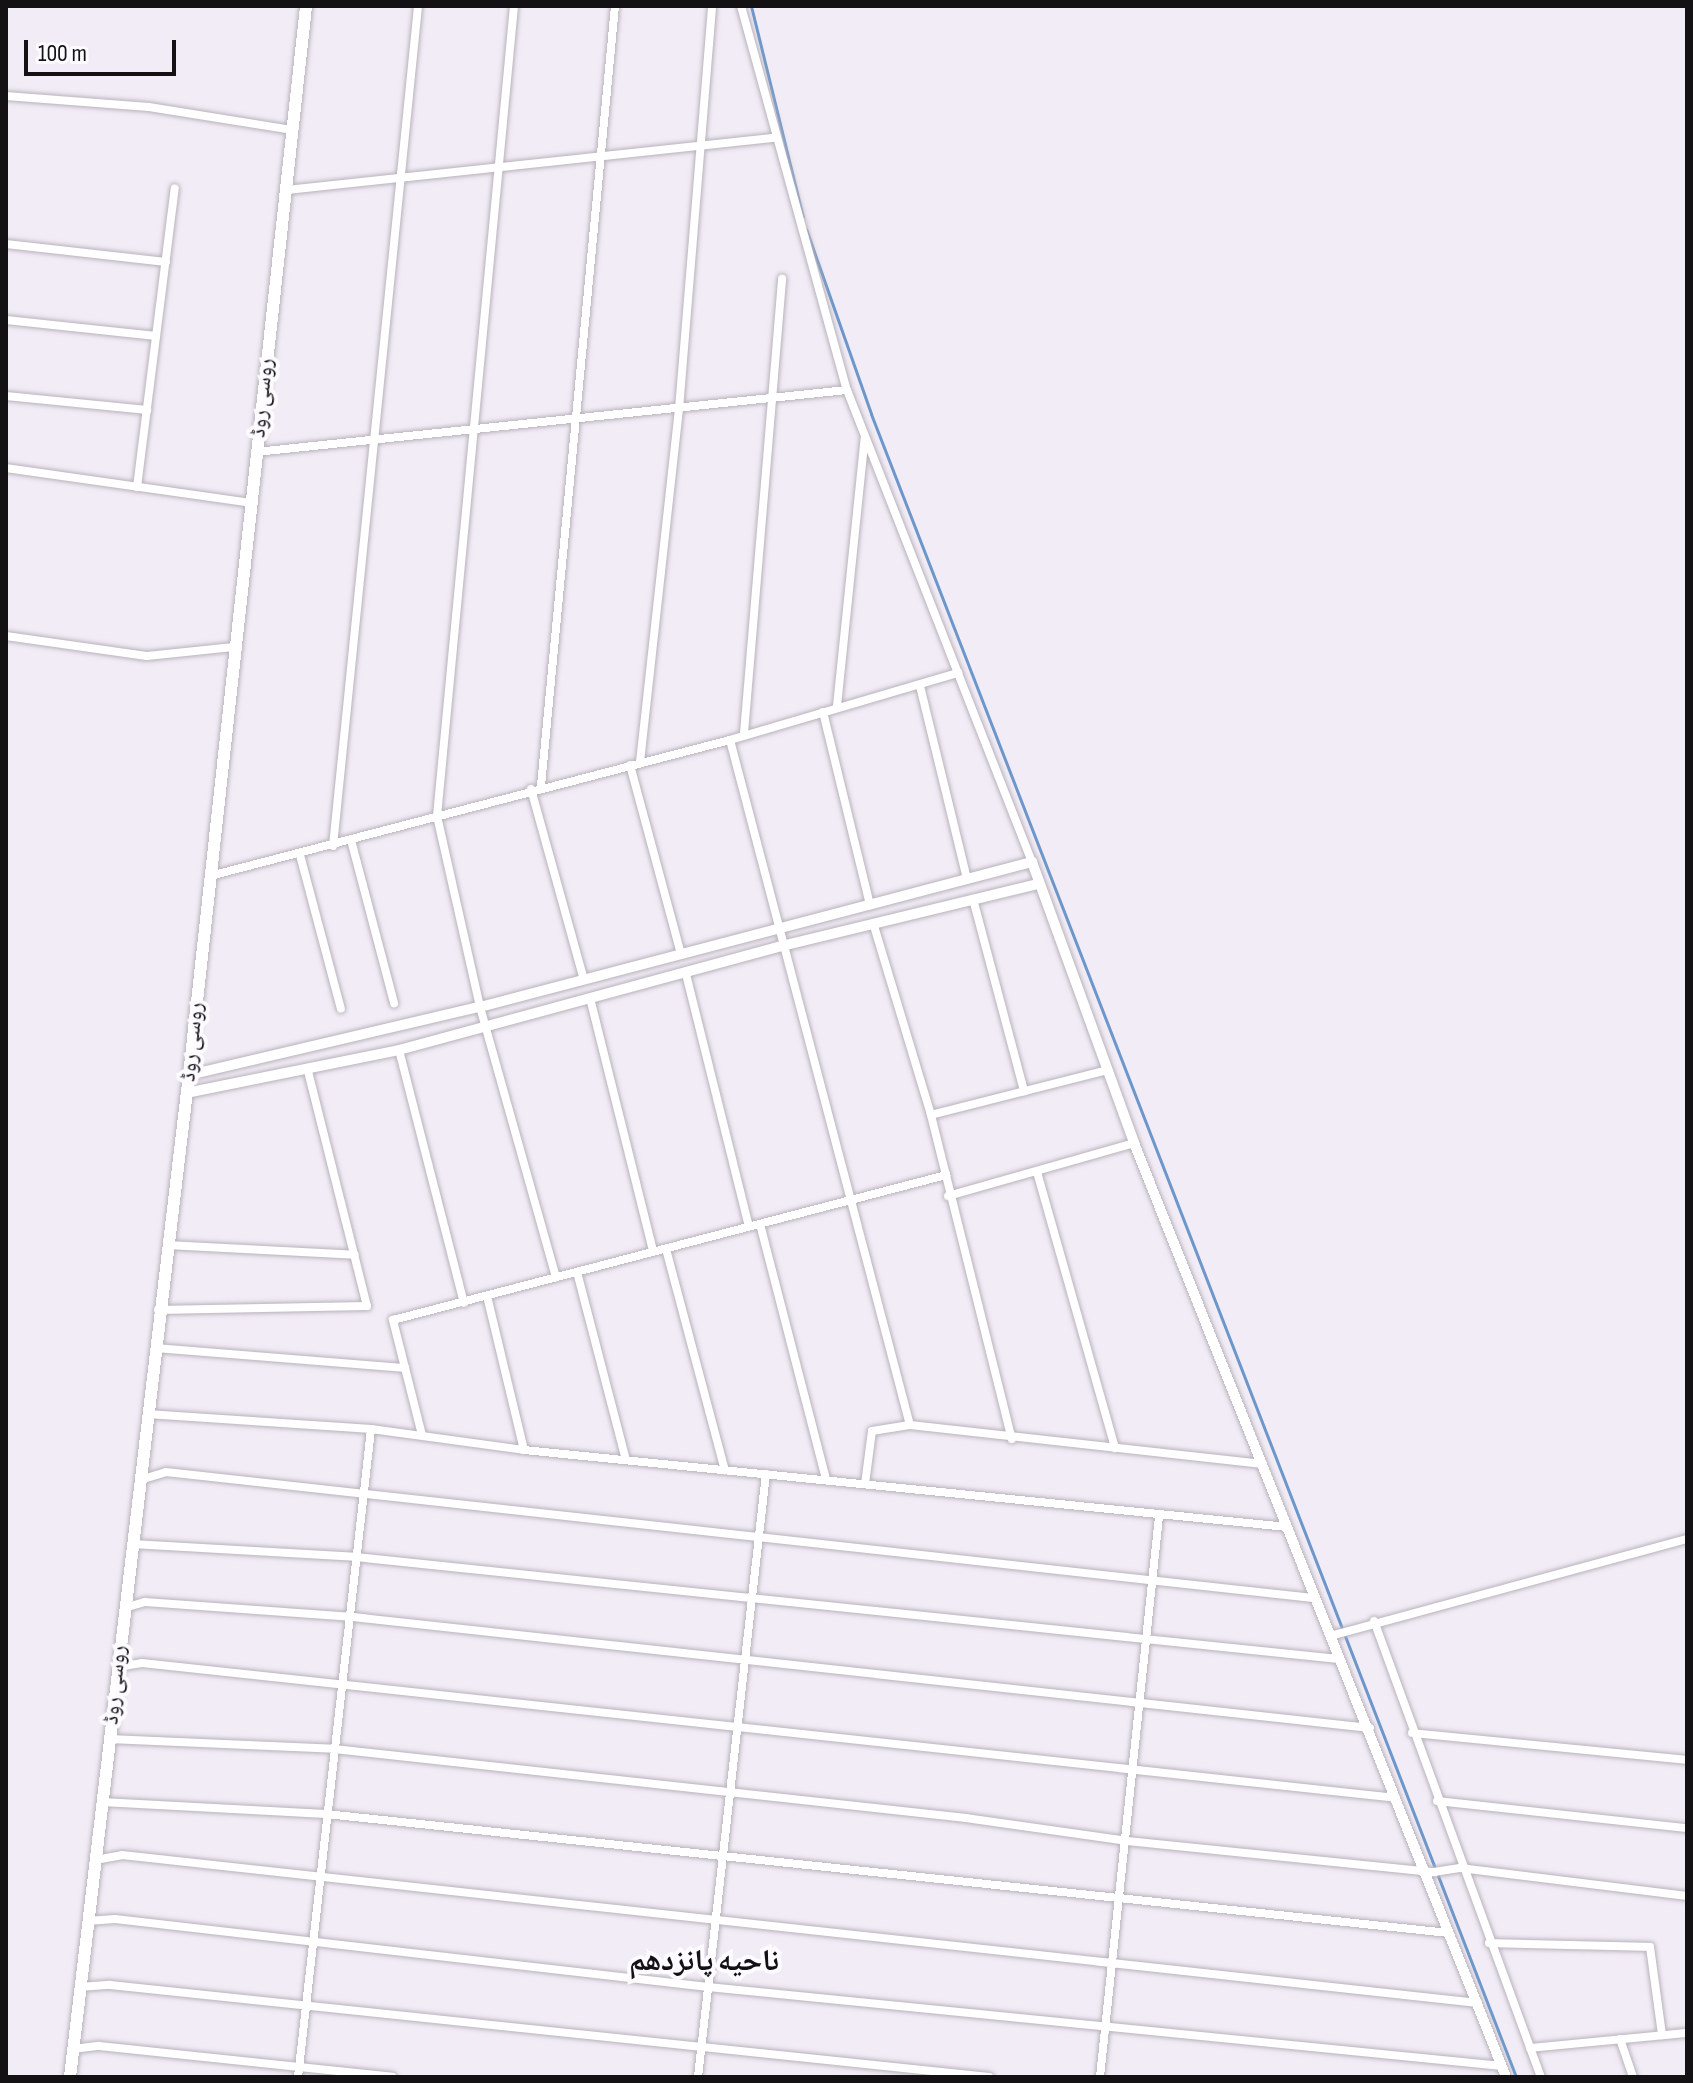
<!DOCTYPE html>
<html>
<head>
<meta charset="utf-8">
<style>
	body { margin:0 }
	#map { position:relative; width:1693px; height:2083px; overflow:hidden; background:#f2ecf6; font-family:"Sofia Sans Condensed","Noto Naskh Arabic",sans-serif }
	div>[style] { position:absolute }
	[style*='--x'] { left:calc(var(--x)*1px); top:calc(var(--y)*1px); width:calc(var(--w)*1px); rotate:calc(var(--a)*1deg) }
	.stream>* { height:3px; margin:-1.5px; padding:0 1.5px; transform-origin:1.5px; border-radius:1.5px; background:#6d97ca }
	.roads { filter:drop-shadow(0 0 2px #b8b2bb) drop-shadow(0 0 2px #b8b2bb) }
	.minor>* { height:8px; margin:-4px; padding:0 4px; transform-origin:4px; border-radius:4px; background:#fff }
	.tertiary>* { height:10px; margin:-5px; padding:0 5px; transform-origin:5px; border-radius:5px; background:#fff }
	.secondary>* { height:12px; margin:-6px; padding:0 6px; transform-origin:6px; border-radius:6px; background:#fff }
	span { translate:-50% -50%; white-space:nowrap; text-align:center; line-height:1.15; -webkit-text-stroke:8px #fdfbff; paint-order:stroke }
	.street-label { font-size:22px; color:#131114 }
	.district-label { font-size:30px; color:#131114; font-weight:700 }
	.frame { position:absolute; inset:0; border:8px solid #131114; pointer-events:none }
	.scale { position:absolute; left:24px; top:40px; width:152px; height:36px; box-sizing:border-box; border:4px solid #131114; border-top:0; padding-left:10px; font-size:24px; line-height:28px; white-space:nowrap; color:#131114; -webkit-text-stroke:6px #fdfbff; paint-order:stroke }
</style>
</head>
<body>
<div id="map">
	<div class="stream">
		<div style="--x:751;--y:6;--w:217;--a:76.2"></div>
		<div style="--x:806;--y:229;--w:196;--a:70.6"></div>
		<div style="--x:871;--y:414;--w:1784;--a:68.8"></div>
	</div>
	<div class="roads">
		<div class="minor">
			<div style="--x:514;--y:6;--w:814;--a:95.43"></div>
			<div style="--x:437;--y:816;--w:196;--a:77.3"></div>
			<div style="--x:480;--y:1007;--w:281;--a:74.3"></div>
			<div style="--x:741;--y:6;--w:398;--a:74.6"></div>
			<div style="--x:847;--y:390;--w:507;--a:68.6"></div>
			<div style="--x:6;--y:96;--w:143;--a:4.4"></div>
			<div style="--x:149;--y:107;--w:146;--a:9.1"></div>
			<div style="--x:286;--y:190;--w:492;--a:-6.1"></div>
			<div style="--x:6;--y:244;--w:161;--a:6.4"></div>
			<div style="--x:6;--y:320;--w:151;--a:6.1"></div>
			<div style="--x:6;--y:396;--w:142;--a:5.7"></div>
			<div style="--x:256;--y:452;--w:594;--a:-5.99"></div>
			<div style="--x:6;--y:468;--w:247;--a:8.1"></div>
			<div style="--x:137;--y:487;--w:301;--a:-82.8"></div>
			<div style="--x:6;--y:636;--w:142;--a:8.1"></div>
			<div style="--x:147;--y:656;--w:87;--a:-5.9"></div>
			<div style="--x:920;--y:686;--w:199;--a:76.3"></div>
			<div style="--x:837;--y:706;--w:270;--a:-84.1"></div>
			<div style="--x:823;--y:712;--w:199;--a:76.3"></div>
			<div style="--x:744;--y:733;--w:456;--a:-85.2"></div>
			<div style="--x:730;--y:740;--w:708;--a:75.28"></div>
			<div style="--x:640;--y:762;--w:355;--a:-83.7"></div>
			<div style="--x:679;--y:409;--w:404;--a:-85.3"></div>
			<div style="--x:630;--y:765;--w:196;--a:74.9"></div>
			<div style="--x:541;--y:786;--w:784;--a:-84.58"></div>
			<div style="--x:531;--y:789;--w:198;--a:74.5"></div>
			<div style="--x:351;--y:840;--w:169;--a:75.2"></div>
			<div style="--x:333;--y:846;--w:844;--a:-84.22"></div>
			<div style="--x:300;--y:855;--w:159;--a:75.1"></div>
			<div style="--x:210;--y:876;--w:537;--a:-14.66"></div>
			<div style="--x:730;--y:740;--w:238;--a:-16.4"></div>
			<div style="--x:973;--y:899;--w:199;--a:75.1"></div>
			<div style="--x:874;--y:926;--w:197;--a:73.2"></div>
			<div style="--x:931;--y:1115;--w:334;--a:76"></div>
			<div style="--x:686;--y:974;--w:260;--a:76"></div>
			<div style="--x:590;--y:998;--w:261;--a:76"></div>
			<div style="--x:399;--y:1050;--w:261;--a:75.6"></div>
			<div style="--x:931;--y:1115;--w:183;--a:-14.3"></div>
			<div style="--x:1037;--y:1172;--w:287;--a:74.2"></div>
			<div style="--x:948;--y:1196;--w:193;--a:-15.9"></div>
			<div style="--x:760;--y:1224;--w:263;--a:75.5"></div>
			<div style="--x:167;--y:1245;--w:188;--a:3"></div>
			<div style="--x:666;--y:1249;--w:229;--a:75.1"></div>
			<div style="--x:577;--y:1272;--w:194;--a:75.4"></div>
			<div style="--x:487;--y:1296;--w:158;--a:76.5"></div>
			<div style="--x:158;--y:1310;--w:209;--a:-1.1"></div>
			<div style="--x:367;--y:1306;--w:242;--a:-104.1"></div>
			<div style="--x:156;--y:1348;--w:250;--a:4.6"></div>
			<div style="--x:147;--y:1414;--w:225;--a:3.8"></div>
			<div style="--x:371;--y:1429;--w:154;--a:7.8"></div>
			<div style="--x:524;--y:1450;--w:767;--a:5.76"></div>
			<div style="--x:422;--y:1435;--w:119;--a:-104.2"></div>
			<div style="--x:393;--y:1320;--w:572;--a:-14.69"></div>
			<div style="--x:140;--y:1480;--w:27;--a:-17"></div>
			<div style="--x:166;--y:1472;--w:1154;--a:6.27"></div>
			<div style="--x:865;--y:1484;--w:53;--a:-82.5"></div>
			<div style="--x:872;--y:1431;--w:38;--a:-9"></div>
			<div style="--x:910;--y:1425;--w:355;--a:6.3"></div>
			<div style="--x:132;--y:1544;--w:223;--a:3.3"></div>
			<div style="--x:355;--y:1557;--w:989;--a:5.92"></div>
			<div style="--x:124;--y:1608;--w:22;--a:-16"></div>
			<div style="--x:145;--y:1602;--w:209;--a:4.1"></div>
			<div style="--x:353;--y:1617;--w:1023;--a:6.23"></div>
			<div style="--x:1374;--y:1621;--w:486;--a:69.9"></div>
			<div style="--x:1330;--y:1636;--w:370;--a:-15.2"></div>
			<div style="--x:117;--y:1667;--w:25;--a:-9"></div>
			<div style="--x:142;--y:1663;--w:1261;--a:6.14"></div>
			<div style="--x:1412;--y:1733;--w:276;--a:5.6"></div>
			<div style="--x:109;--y:1739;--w:225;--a:2.5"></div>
			<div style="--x:334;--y:1749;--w:636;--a:6.23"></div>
			<div style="--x:966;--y:1818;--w:163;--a:8.1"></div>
			<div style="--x:1127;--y:1841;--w:309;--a:5.8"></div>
			<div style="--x:1434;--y:1872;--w:26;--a:-9"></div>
			<div style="--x:1460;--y:1868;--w:229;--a:7"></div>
			<div style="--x:1437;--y:1801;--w:251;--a:6.2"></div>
			<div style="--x:102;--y:1802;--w:224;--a:3.1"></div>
			<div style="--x:326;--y:1814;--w:1128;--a:6.05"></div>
			<div style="--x:95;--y:1860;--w:27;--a:-10"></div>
			<div style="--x:122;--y:1855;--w:1364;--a:6.23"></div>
			<div style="--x:87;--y:1921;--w:28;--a:-4"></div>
			<div style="--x:115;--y:1919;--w:597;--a:6.54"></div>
			<div style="--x:708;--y:1987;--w:798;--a:5.68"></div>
			<div style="--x:1489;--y:1943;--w:161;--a:1.4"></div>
			<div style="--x:1650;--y:1947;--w:89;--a:82.2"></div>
			<div style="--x:79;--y:1987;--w:31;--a:-4"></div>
			<div style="--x:110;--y:1985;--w:884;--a:5.98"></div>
			<div style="--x:1620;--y:2039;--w:40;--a:71.1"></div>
			<div style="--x:1530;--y:2048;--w:158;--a:-5.5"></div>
			<div style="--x:73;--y:2049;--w:26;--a:-7"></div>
			<div style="--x:99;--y:2046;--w:295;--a:6"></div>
			<div style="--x:298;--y:2077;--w:652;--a:-83.57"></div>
			<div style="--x:698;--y:2077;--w:607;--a:-83.57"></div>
			<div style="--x:1100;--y:2077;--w:563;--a:-83.99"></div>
		</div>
		<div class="tertiary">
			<div style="--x:189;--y:1075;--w:299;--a:-13.2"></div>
			<div style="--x:480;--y:1007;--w:571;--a:-14.72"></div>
			<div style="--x:1032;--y:862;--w:299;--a:70"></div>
			<div style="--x:1134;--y:1143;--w:1005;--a:68.28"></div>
			<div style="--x:186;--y:1093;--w:217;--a:-11.4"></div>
			<div style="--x:399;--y:1050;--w:397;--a:-15.2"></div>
			<div style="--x:782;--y:946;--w:263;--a:-13.6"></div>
		</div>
		<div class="secondary">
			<div style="--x:70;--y:2077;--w:1009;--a:-83.23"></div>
			<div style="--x:189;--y:1075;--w:1075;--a:-83.75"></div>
		</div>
	</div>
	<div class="street-label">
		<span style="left:262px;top:398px;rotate:-84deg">روسی روڈ</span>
		<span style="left:192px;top:1042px;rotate:-84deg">روسی روڈ</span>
		<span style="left:115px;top:1685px;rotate:-84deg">روسی روڈ</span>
	</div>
	<div class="district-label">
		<span style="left:704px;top:1961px">ناحیه پانزدهم</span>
	</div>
	<div class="frame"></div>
	<div class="scale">100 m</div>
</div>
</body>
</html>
